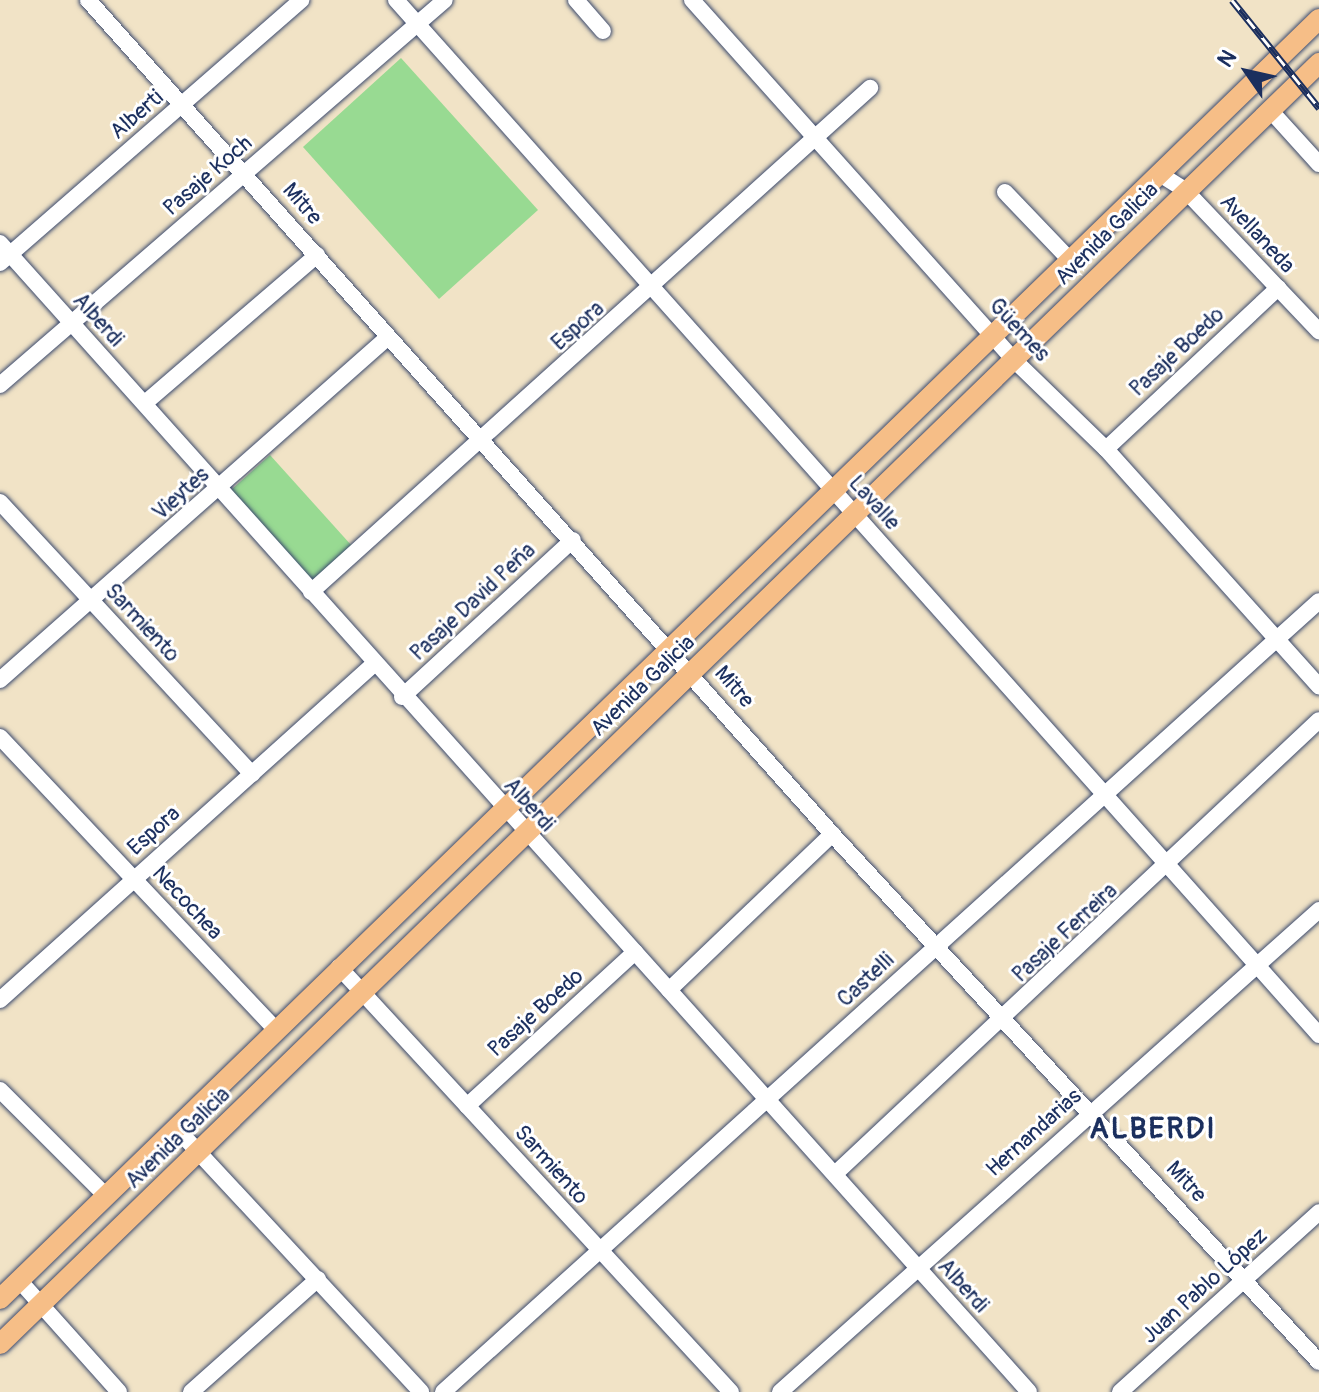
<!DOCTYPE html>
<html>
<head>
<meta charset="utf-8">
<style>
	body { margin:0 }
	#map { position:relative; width:1319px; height:1392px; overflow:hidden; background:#f1e3c6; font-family:Pangolin,sans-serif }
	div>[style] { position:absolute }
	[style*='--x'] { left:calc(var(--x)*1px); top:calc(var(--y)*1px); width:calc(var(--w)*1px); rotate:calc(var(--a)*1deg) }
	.green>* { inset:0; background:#98da92 }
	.roads { filter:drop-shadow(0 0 2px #3b4a6e) drop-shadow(0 0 2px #3b4a6e) }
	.minor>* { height:16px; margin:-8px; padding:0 8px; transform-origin:8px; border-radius:8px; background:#fff }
	.major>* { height:20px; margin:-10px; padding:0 10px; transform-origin:10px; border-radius:10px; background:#f6be87 }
	.rail>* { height:7px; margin-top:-3.5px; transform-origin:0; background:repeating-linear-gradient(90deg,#fff 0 12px,#1b2f5e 0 24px); box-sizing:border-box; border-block:2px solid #1b2f5e }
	span { translate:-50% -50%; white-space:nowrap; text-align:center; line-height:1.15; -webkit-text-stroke:6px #fff; paint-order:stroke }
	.street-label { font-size:22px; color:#1b2f5e }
	.district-label { font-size:30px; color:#1b2f5e; font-weight:700; letter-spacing:2px }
	.north { position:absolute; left:1207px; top:32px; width:80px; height:80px; -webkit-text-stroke:6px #fff; paint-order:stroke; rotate:304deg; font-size:22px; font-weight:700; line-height:32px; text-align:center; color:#1b2f5e }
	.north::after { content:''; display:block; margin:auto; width:28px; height:36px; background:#1b2f5e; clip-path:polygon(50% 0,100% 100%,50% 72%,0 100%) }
</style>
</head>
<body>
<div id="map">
	<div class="green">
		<div style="clip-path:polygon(401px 58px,538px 210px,439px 299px,303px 147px)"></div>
		<div style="clip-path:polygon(270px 455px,352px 546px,312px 581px,231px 490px)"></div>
	</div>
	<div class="roads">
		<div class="minor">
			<div style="--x:88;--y:0;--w:1118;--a:48.26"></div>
			<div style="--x:832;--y:834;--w:718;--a:47.31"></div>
			<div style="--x:396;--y:0;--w:1387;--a:48.27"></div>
			<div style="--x:576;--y:0;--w:41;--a:48.9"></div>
			<div style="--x:692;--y:0;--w:482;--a:48.2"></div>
			<div style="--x:1013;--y:359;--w:129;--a:44.1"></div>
			<div style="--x:1106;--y:449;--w:319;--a:48.1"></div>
			<div style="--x:1270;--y:110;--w:73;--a:47.8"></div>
			<div style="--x:1158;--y:173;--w:32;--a:32"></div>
			<div style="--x:1185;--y:190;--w:195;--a:46.5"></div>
			<div style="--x:1005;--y:192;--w:94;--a:46.3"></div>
			<div style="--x:0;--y:243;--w:1542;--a:48.15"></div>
			<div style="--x:0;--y:263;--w:400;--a:-41.1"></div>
			<div style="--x:0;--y:385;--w:588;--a:-40.87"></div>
			<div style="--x:145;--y:403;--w:227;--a:-40.7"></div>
			<div style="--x:1106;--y:449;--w:236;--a:-43.1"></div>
			<div style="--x:0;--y:502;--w:371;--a:47.2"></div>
			<div style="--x:311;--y:592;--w:753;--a:-42.04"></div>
			<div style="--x:0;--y:680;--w:518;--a:-41.48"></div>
			<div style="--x:402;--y:697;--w:232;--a:-42.6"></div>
			<div style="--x:0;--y:737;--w:401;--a:46.7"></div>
			<div style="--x:339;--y:967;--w:578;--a:47.31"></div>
			<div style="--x:669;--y:990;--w:226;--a:-43.7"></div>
			<div style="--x:0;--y:1000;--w:503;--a:-41.94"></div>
			<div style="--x:0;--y:1090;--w:147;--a:45"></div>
			<div style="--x:467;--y:1106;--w:228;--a:-42.5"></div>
			<div style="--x:176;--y:1128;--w:360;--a:47.1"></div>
			<div style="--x:836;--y:1173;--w:662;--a:-43.16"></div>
			<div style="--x:19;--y:1280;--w:150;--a:48.2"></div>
			<div style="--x:191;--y:1392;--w:170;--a:-41.7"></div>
			<div style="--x:443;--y:1392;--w:1180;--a:-42.08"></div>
			<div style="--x:780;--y:1392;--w:723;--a:-41.8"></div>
			<div style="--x:1120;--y:1392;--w:268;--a:-42.1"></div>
		</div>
		<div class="major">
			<div style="--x:0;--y:1299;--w:1838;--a:-44.14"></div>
			<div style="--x:0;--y:1344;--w:1839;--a:-44.16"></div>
		</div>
	</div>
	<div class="rail">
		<div style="--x:1232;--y:0;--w:139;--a:51.1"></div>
	</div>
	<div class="street-label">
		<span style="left:137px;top:115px;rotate:-41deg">Alberti</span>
		<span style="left:208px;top:176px;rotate:-41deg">Pasaje Koch</span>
		<span style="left:302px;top:204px;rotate:49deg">Mitre</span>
		<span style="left:1107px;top:234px;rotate:-45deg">Avenida Galicia</span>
		<span style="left:1257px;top:234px;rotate:47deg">Avellaneda</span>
		<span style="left:98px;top:320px;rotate:48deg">Alberdi</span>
		<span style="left:578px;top:326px;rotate:-42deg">Espora</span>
		<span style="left:1019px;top:330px;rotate:47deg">Güemes</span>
		<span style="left:1177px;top:352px;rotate:-43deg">Pasaje Boedo</span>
		<span style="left:181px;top:494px;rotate:-42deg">Vieytes</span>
		<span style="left:874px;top:503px;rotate:48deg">Lavalle</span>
		<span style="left:473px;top:602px;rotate:-43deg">Pasaje David Peña</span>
		<span style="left:142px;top:623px;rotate:47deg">Sarmiento</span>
		<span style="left:643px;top:686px;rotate:-44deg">Avenida Galicia</span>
		<span style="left:734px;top:687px;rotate:49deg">Mitre</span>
		<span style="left:529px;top:805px;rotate:48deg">Alberdi</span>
		<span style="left:154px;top:831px;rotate:-42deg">Espora</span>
		<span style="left:187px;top:903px;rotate:47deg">Necochea</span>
		<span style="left:1065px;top:933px;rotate:-43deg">Pasaje Ferreira</span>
		<span style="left:866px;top:980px;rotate:-43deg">Castelli</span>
		<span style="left:536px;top:1013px;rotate:-42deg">Pasaje Boedo</span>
		<span style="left:1034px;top:1133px;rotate:-42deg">Hernandarias</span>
		<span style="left:178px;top:1138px;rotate:-44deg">Avenida Galicia</span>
		<span style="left:551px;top:1165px;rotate:48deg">Sarmiento</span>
		<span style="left:1186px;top:1182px;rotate:47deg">Mitre</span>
		<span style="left:963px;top:1286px;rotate:48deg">Alberdi</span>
		<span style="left:1205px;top:1286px;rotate:-42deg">Juan Pablo López</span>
	</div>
	<div class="district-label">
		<span style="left:1153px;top:1129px">ALBERDI</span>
	</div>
	<div class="north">N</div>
</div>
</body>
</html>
